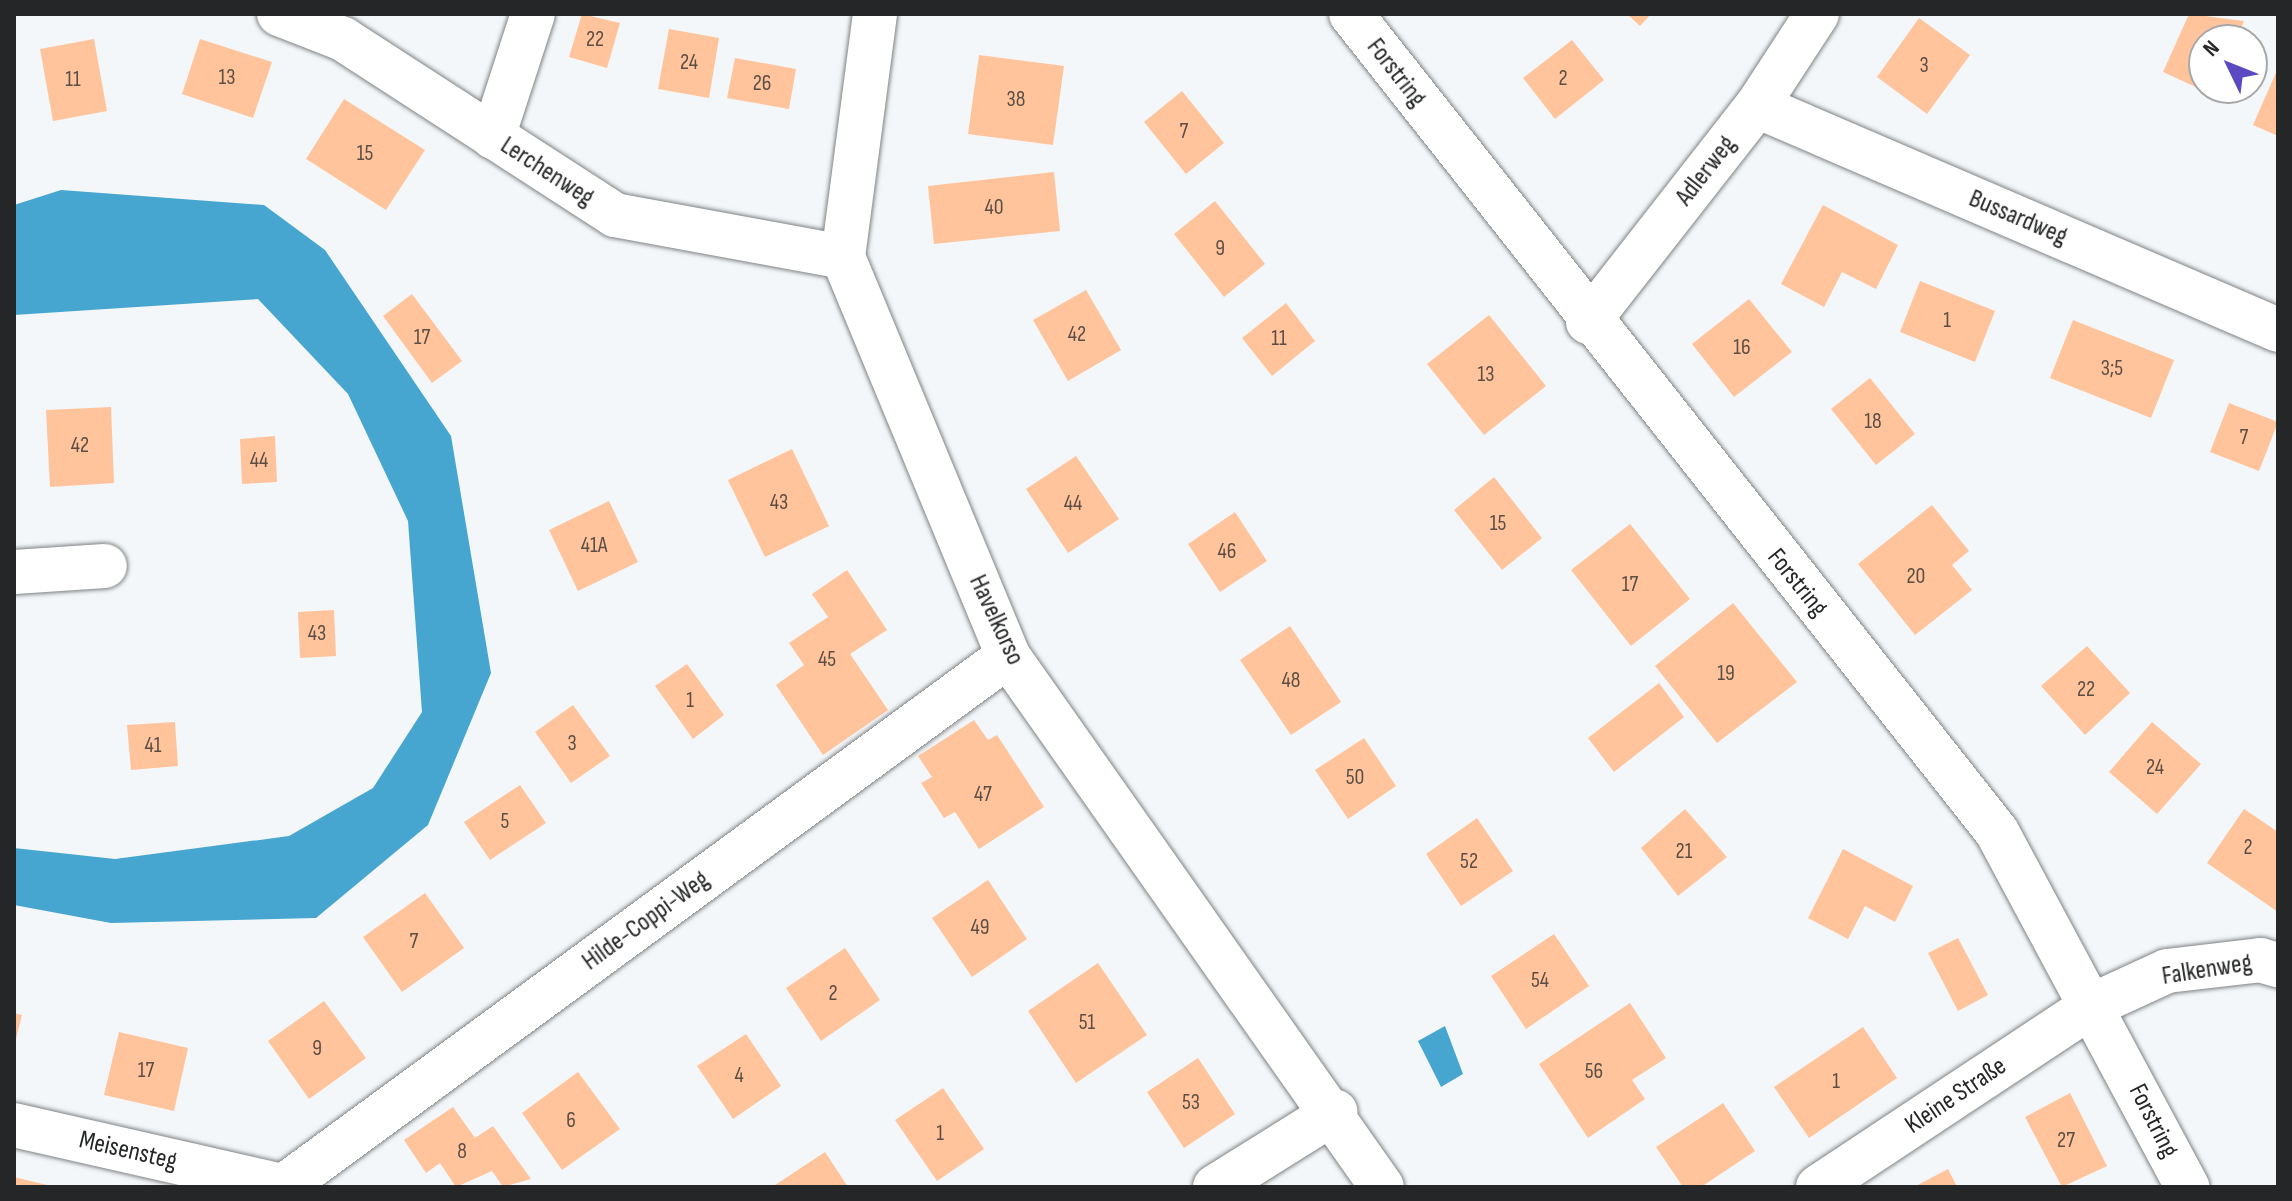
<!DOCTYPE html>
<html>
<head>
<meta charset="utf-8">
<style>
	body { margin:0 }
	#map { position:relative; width:2292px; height:1201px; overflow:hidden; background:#f3f7f9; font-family:"Sofia Sans Condensed",sans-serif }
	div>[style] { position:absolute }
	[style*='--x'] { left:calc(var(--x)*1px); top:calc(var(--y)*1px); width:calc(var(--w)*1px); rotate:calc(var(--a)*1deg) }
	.water>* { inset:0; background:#47a6cf }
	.building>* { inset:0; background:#ffc49c }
	.roads { filter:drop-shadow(0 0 2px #808385) drop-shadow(0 0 2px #808385) }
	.minor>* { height:44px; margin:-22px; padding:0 22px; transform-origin:22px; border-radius:22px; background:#fff }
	span { translate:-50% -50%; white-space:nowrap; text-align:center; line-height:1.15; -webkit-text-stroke:6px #fff; paint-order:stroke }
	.number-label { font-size:22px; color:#5c4e44 }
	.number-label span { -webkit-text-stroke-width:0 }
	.street-label { font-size:26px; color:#252627 }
	.frame { position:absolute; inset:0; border:16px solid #252627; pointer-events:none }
	.north { position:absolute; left:2188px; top:24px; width:80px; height:80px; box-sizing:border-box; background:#fff; border:2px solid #a8a8a9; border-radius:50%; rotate:313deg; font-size:22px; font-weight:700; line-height:32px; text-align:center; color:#252627 }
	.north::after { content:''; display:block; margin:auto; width:28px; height:36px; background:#5a49c1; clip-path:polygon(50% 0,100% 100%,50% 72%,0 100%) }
</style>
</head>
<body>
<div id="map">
	<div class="water">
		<div style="clip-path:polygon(61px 190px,264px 205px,325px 250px,451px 436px,491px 673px,428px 825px,316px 918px,111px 923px,14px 905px,14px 848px,115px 859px,289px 836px,373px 788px,422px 712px,408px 521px,348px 394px,258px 299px,14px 315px,14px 205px)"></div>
		<div style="clip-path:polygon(1445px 1026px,1463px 1074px,1441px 1087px,1418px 1041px)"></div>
	</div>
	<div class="building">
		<div style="clip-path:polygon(582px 14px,620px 23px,607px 68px,569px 57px)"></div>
		<div style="clip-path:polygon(1627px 14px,1651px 14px,1640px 26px)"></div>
		<div style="clip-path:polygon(2189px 14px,2244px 21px,2236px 40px,2204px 40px,2204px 88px,2214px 88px,2211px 94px,2163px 72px)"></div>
		<div style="clip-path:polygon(1919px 18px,1970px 55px,1927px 114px,1877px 77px)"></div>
		<div style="clip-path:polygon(669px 29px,719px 38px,709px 98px,658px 89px)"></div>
		<div style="clip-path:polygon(94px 39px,107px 111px,53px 121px,40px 49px)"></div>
		<div style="clip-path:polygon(200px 39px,272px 62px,253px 118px,182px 94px)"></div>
		<div style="clip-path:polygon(1572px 40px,1604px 80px,1555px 119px,1523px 78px)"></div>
		<div style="clip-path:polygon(979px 55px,1064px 66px,1053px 145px,968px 134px)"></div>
		<div style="clip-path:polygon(735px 58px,796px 69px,789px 109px,727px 98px)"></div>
		<div style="clip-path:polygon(2278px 68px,2278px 136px,2253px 125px)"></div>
		<div style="clip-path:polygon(1182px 91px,1224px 143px,1186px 174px,1144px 122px)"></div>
		<div style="clip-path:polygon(344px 99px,425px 150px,386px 210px,306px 159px)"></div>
		<div style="clip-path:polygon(1054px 172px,1060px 231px,934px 244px,928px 186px)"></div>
		<div style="clip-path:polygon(1215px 201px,1265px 264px,1224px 297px,1174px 234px)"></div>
		<div style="clip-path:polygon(1823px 205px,1898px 245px,1876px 289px,1842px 272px,1824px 307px,1781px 284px)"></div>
		<div style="clip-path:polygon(1920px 281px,1995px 311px,1975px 362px,1900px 332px)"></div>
		<div style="clip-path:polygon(1086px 290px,1121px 350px,1068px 381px,1033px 320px)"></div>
		<div style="clip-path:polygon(412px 294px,462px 361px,432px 383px,383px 316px)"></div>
		<div style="clip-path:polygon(1749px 299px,1792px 352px,1734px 397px,1692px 344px)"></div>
		<div style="clip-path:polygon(1286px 303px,1315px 341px,1272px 376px,1242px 338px)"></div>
		<div style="clip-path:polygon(1489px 315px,1546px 386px,1484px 435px,1427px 364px)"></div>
		<div style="clip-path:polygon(2073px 320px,2174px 360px,2151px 418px,2050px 378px)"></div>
		<div style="clip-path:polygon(1870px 378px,1915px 434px,1876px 465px,1831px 409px)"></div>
		<div style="clip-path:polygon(2229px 403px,2278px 422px,2259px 471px,2210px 452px)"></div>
		<div style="clip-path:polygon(111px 407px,114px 483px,50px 487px,46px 410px)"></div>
		<div style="clip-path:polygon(275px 436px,277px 482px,242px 484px,240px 439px)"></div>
		<div style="clip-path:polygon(792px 449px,829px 526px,765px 557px,728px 480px)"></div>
		<div style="clip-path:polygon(1076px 456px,1119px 519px,1068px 553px,1026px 489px)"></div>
		<div style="clip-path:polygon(1494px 477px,1542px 538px,1502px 570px,1454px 510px)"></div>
		<div style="clip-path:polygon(609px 501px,638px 562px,578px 591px,549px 530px)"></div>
		<div style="clip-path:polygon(1932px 505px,1969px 551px,1952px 565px,1972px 590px,1915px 635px,1858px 564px)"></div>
		<div style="clip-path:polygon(1235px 512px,1267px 561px,1220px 592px,1188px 544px)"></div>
		<div style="clip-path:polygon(1630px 524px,1690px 599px,1631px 646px,1571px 570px)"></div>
		<div style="clip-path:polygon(847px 570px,887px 630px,850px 654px,888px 710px,823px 755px,776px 685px,804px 665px,789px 643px,828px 617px,812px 594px)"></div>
		<div style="clip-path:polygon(1733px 603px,1797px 682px,1717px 743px,1655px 666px)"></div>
		<div style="clip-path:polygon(334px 610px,336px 656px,300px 658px,298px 612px)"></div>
		<div style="clip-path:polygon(1290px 626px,1341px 702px,1291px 735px,1240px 660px)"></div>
		<div style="clip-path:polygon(2087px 646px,2130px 693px,2085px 735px,2041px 686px)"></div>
		<div style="clip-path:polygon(687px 664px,724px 715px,693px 739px,655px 686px)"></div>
		<div style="clip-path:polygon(1659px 683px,1684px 717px,1614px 772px,1588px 738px)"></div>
		<div style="clip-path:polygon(573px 705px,610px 756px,571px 783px,535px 732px)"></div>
		<div style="clip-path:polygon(974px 720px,988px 740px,997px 735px,1044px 807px,979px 849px,955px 812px,944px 818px,921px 783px,932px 777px,918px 756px)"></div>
		<div style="clip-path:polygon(175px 722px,178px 766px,131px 770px,127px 725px)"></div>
		<div style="clip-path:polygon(2152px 722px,2201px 764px,2157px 814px,2109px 772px)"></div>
		<div style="clip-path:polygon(1364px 738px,1396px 786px,1348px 819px,1315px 770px)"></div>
		<div style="clip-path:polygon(520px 785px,546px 823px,490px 860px,464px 822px)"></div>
		<div style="clip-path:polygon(1685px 809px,1727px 857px,1678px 896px,1641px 848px)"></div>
		<div style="clip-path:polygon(2244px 809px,2278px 832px,2278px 912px,2207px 863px)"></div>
		<div style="clip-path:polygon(1477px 818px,1513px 871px,1461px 906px,1426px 854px)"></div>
		<div style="clip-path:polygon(1843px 849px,1913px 886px,1895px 922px,1865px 906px,1848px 939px,1808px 918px)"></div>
		<div style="clip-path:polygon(988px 880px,1027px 939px,972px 977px,932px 918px)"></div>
		<div style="clip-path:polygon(425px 893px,464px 948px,402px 992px,363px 937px)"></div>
		<div style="clip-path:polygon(1554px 934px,1589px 986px,1526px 1029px,1491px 976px)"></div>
		<div style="clip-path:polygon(1958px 938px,1988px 995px,1958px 1011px,1928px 953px)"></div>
		<div style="clip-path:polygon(845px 948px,880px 1000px,821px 1041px,786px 988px)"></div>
		<div style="clip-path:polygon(1098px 963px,1147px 1035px,1076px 1083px,1028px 1011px)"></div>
		<div style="clip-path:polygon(324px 1001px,366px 1058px,309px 1099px,268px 1041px)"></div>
		<div style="clip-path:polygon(1630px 1003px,1666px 1058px,1632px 1080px,1645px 1099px,1588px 1138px,1539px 1064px)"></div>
		<div style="clip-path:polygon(14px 1013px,22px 1015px,15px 1043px,14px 1043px)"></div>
		<div style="clip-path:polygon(1863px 1027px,1897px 1078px,1809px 1138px,1774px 1087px)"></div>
		<div style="clip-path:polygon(119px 1032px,188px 1048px,174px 1111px,104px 1095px)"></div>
		<div style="clip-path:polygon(746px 1034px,781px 1086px,733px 1119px,697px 1066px)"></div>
		<div style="clip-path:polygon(1198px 1058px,1235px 1114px,1184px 1148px,1147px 1092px)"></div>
		<div style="clip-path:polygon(578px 1072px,620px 1129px,562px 1170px,522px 1113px)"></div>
		<div style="clip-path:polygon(943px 1088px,984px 1149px,937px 1181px,895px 1120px)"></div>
		<div style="clip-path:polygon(2070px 1093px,2107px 1166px,2062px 1187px,2025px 1117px)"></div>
		<div style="clip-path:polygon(1723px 1103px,1755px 1151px,1701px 1187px,1683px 1187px,1656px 1147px)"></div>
		<div style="clip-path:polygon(453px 1107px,475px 1138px,493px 1126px,531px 1179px,503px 1187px,492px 1171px,456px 1187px,440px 1163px,426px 1173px,404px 1140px)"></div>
		<div style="clip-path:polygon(825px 1152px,848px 1187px,772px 1187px)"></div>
		<div style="clip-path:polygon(1948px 1169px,1957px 1187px,1914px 1187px)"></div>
		<div style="clip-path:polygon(14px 1177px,51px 1186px,50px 1187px,14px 1187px)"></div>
	</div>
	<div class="roads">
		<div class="minor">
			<div style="--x:279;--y:14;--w:69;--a:21.3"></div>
			<div style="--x:343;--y:39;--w:324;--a:32.9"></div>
			<div style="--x:615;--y:215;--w:232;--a:10.4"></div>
			<div style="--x:875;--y:14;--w:245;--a:97.5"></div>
			<div style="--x:843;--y:257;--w:432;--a:67.5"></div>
			<div style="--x:1008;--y:656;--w:649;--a:54.84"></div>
			<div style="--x:1351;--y:14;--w:1042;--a:51.7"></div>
			<div style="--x:1997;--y:832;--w:403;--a:61.8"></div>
			<div style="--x:1757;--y:106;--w:567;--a:23.26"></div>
			<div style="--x:493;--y:137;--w:129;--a:-72"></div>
			<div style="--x:1588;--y:322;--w:274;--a:-52"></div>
			<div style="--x:1757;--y:106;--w:110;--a:-56.9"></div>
			<div style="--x:14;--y:572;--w:91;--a:-3.8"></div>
			<div style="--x:14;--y:1125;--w:281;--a:12.8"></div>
			<div style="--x:284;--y:1186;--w:897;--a:-36.21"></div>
			<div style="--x:1215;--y:1187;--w:142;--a:-32"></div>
			<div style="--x:1818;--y:1187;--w:330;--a:-33.5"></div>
			<div style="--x:2093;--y:1005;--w:81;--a:-24.7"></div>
			<div style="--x:2167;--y:971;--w:94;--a:-6.7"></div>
			<div style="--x:2260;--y:960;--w:19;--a:16"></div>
		</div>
	</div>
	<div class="number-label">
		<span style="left:595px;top:40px">22</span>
		<span style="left:689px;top:63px">24</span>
		<span style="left:1924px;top:66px">3</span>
		<span style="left:227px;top:78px">13</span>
		<span style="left:1563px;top:79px">2</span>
		<span style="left:73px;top:80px">11</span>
		<span style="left:762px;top:84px">26</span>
		<span style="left:1016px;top:100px">38</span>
		<span style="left:1184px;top:132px">7</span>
		<span style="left:365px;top:154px">15</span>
		<span style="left:994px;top:208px">40</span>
		<span style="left:1220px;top:249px">9</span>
		<span style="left:1947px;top:321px">1</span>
		<span style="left:1077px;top:335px">42</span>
		<span style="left:422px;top:338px">17</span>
		<span style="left:1279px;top:339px">11</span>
		<span style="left:1742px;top:348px">16</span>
		<span style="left:2112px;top:369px">3;5</span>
		<span style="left:1486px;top:375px">13</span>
		<span style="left:1873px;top:422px">18</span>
		<span style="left:2244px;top:438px">7</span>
		<span style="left:80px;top:446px">42</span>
		<span style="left:259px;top:461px">44</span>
		<span style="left:779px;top:503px">43</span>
		<span style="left:1073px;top:504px">44</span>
		<span style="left:1498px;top:524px">15</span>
		<span style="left:594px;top:546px">41A</span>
		<span style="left:1227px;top:552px">46</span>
		<span style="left:1916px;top:577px">20</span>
		<span style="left:1630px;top:585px">17</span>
		<span style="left:317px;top:634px">43</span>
		<span style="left:827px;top:660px">45</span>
		<span style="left:1726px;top:674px">19</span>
		<span style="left:1291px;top:681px">48</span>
		<span style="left:2086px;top:690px">22</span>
		<span style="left:690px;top:701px">1</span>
		<span style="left:572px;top:744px">3</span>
		<span style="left:153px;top:746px">41</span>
		<span style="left:2155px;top:768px">24</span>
		<span style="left:1355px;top:778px">50</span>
		<span style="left:983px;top:795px">47</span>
		<span style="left:505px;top:822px">5</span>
		<span style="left:2248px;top:848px">2</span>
		<span style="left:1684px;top:852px">21</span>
		<span style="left:1469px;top:862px">52</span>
		<span style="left:980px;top:928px">49</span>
		<span style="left:414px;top:942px">7</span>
		<span style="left:1540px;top:981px">54</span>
		<span style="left:833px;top:994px">2</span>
		<span style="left:1087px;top:1023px">51</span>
		<span style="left:317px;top:1049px">9</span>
		<span style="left:146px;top:1071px">17</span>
		<span style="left:1594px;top:1072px">56</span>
		<span style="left:739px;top:1076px">4</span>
		<span style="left:1836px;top:1082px">1</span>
		<span style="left:1191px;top:1103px">53</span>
		<span style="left:571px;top:1121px">6</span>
		<span style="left:940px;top:1134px">1</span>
		<span style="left:2066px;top:1141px">27</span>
		<span style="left:462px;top:1152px">8</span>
	</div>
	<div class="street-label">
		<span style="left:1396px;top:73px;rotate:52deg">Forstring</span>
		<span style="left:1706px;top:171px;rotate:-52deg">Adlerweg</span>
		<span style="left:547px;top:172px;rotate:33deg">Lerchenweg</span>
		<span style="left:2018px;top:218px;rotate:23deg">Bussardweg</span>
		<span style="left:1797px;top:583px;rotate:51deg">Forstring</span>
		<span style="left:996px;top:620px;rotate:65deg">Havelkorso</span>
		<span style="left:646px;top:921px;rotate:-36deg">Hilde-Coppi-Weg</span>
		<span style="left:2207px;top:970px;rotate:-9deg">Falkenweg</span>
		<span style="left:1956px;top:1096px;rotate:-34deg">Kleine Straße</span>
		<span style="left:2153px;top:1121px;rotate:63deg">Forstring</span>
		<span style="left:128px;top:1151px;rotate:13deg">Meisensteg</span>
	</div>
	<div class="frame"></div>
	<div class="north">N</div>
</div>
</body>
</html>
